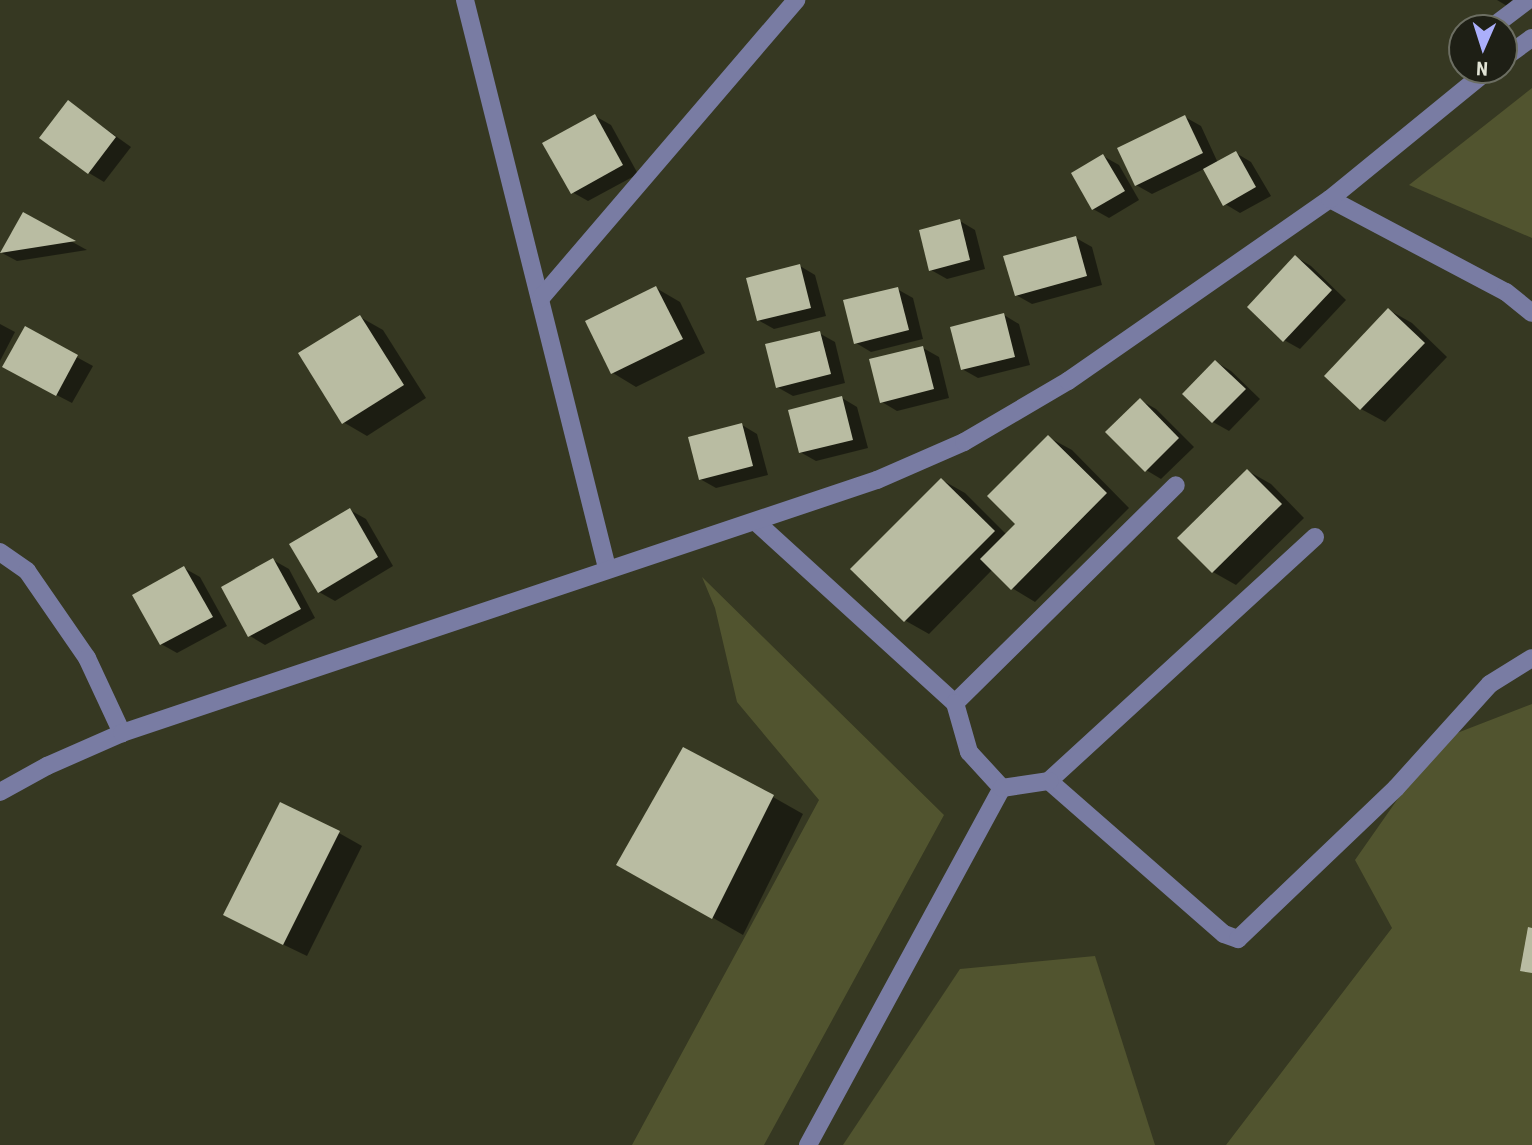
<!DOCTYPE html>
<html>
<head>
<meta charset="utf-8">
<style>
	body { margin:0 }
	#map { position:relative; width:1532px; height:1145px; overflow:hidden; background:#363822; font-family:"Roboto Condensed",sans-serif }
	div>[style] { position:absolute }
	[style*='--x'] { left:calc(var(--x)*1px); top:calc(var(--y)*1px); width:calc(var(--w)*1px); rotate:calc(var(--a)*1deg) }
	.green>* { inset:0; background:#51542f }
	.shadow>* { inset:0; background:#0007 }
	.building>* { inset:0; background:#b9bca2 }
	.minor>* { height:18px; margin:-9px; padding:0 9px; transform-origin:9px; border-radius:9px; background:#797ca3 }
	span { translate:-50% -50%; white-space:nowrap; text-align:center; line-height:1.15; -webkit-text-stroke:7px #1e1f15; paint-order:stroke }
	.north { position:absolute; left:1448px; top:14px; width:70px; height:70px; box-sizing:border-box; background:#1e1f15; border:2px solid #6c6e62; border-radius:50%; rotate:183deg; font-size:19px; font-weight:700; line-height:28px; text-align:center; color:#e2e4d6 }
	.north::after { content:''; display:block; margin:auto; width:24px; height:32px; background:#abaffb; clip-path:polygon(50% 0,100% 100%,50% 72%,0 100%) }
</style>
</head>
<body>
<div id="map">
	<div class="green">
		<div style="clip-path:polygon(1532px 88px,1532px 238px,1409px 185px)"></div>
		<div style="clip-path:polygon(702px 577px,944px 815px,764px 1145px,632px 1145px,819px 800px,737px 702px,715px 608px)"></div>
		<div style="clip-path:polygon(1532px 704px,1532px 1145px,1226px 1145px,1392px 928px,1355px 860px,1439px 740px)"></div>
		<div style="clip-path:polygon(1095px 956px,1155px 1145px,843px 1145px,960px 969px)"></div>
	</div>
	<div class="shadow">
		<div style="clip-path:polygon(1497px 0,1512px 0,1507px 6px)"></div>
		<div style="clip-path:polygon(68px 102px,131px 147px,104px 182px,89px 173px)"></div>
		<div style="clip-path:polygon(595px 116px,611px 125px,638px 174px,588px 201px,572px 192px)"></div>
		<div style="clip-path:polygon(1185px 117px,1201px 126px,1218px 163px,1236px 153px,1251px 162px,1271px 196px,1240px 213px,1225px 204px,1204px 169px,1152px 194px,1136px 185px)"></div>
		<div style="clip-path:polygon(1103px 156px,1119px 165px,1139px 200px,1109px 218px,1093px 209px)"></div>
		<div style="clip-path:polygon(23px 215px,87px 250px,17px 261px,2px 253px)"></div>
		<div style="clip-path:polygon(960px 221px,975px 230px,985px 269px,947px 279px,931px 270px)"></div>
		<div style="clip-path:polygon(1076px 238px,1092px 247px,1102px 285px,1032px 304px,1016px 295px)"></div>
		<div style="clip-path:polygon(1296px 257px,1311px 266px,1346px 300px,1300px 349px,1284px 340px)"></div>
		<div style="clip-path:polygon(800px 266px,815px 275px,826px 316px,774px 329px,758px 320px)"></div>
		<div style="clip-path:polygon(656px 288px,680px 302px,705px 353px,636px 387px,613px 373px)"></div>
		<div style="clip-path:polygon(897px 289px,913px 298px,923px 339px,871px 352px,856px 343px)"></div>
		<div style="clip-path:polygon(1389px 310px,1412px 323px,1447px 357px,1385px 422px,1361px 409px,1326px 376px)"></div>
		<div style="clip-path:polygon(1004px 315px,1019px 324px,1030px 365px,978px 378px,962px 369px)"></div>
		<div style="clip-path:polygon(360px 317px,383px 330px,426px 398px,367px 436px,343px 422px)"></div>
		<div style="clip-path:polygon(0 324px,15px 332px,0 361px)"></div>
		<div style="clip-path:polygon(25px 329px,93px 366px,72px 403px,20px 376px)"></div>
		<div style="clip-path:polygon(819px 333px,835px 342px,845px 383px,793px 396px,777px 387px)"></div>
		<div style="clip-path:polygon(923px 348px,939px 357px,949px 398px,897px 411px,882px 402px)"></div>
		<div style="clip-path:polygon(1216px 362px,1231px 371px,1260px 399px,1229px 431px,1213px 422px)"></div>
		<div style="clip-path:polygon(842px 398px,857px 407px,868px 448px,816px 461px,800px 452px)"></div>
		<div style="clip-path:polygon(1140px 400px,1156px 409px,1194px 447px,1161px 479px,1146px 470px)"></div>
		<div style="clip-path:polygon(742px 425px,757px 434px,768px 475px,716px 488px,700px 479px)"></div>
		<div style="clip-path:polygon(1048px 437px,1072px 450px,1129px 508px,1035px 602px,1012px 588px,993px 569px,929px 634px,906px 621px,853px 569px,942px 480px,965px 493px,1007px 535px,1018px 524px)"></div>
		<div style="clip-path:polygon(1248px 471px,1271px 484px,1304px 518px,1236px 585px,1213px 572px)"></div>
		<div style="clip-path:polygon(350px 510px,366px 519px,393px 566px,335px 601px,319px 592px)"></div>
		<div style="clip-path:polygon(273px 560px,289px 569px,315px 618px,265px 645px,250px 636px,223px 588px)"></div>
		<div style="clip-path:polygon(184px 568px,200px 577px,227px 626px,177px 653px,161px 644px)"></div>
		<div style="clip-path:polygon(773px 797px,803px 814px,743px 935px,619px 864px)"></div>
		<div style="clip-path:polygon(339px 833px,362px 846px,307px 956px,249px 928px)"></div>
	</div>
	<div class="building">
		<div style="clip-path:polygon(68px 100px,116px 137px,88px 174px,39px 138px)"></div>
		<div style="clip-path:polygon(595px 114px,623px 165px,571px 194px,542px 143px)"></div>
		<div style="clip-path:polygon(1185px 115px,1203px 153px,1135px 186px,1117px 148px)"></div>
		<div style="clip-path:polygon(1236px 151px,1256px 187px,1223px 206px,1203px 169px)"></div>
		<div style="clip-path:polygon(1103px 154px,1125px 191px,1092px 210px,1071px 173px)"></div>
		<div style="clip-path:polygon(23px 212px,76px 241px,0 253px)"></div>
		<div style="clip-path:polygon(960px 219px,970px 260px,929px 271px,919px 230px)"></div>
		<div style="clip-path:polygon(1076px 236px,1087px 276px,1015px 296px,1003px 256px)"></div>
		<div style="clip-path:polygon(1295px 255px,1332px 290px,1283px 342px,1247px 307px)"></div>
		<div style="clip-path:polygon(800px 264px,811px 308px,757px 321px,746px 278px)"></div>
		<div style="clip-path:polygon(656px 286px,683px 339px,611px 374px,585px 321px)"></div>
		<div style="clip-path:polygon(898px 287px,909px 330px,854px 344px,843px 300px)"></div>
		<div style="clip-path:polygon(1388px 308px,1425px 343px,1360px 410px,1324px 376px)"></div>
		<div style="clip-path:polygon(1004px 313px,1015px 357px,961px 370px,950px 327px)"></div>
		<div style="clip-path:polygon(360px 315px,404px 385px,342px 424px,298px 353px)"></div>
		<div style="clip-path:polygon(25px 326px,78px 355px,56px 396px,2px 367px)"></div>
		<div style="clip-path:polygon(820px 331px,831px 374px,776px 388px,765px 344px)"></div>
		<div style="clip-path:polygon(923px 346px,934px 389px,880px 403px,869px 359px)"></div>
		<div style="clip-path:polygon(1215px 360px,1246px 389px,1212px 423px,1182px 394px)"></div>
		<div style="clip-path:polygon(842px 396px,853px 440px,799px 453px,788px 410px)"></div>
		<div style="clip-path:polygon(1140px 398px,1179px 438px,1145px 472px,1105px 432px)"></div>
		<div style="clip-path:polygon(742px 423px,753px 466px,699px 480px,688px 437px)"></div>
		<div style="clip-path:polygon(1048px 435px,1107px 493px,1011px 590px,980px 559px,1015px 524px,987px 496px)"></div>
		<div style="clip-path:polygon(1247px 469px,1282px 504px,1212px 573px,1177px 538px)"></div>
		<div style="clip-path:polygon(941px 478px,995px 531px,904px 622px,850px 569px)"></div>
		<div style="clip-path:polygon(350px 508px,378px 557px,318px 593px,289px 544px)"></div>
		<div style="clip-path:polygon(273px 558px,301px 609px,248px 637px,221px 587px)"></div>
		<div style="clip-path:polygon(184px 566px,213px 617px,160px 645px,132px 595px)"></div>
		<div style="clip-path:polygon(683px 747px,774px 795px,712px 919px,616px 865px)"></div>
		<div style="clip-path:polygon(280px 802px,340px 831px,283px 945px,223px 915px)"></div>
		<div style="clip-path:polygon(1528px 927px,1532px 928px,1532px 973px,1520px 971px)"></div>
	</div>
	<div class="minor">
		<div style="--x:465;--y:0;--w:585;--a:75.96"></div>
		<div style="--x:1491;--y:28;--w:46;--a:-37.1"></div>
		<div style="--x:1504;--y:58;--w:34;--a:-36"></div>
		<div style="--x:1330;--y:199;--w:199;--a:27.9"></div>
		<div style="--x:1506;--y:292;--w:33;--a:39"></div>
		<div style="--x:540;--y:299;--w:394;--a:-49.4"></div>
		<div style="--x:756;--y:522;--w:269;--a:42.3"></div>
		<div style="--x:955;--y:703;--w:310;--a:-44.6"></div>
		<div style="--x:1315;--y:537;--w:361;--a:137.5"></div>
		<div style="--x:1049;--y:781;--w:232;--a:41.2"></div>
		<div style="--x:1224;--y:934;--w:15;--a:20"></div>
		<div style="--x:1238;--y:939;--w:219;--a:-43.7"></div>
		<div style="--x:1396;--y:788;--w:140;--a:-47.9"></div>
		<div style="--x:1490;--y:684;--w:49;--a:-31.8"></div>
		<div style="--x:0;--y:552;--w:33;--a:35"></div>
		<div style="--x:27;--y:571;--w:106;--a:55.4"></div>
		<div style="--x:87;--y:658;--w:83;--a:65"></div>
		<div style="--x:955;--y:703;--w:51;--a:74.1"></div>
		<div style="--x:969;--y:752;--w:49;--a:47.5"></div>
		<div style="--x:0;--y:792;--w:54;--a:-29"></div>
		<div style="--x:47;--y:766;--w:82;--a:-23.7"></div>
		<div style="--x:122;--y:733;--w:796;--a:-18.53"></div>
		<div style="--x:877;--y:480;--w:95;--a:-23.6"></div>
		<div style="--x:964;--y:442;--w:121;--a:-30.4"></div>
		<div style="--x:1068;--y:381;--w:319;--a:-34.8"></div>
		<div style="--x:1330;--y:199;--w:204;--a:-39.2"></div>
		<div style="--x:808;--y:1145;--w:406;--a:-61.5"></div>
		<div style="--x:1002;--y:788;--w:48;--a:-8.5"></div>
	</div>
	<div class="north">N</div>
</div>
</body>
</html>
